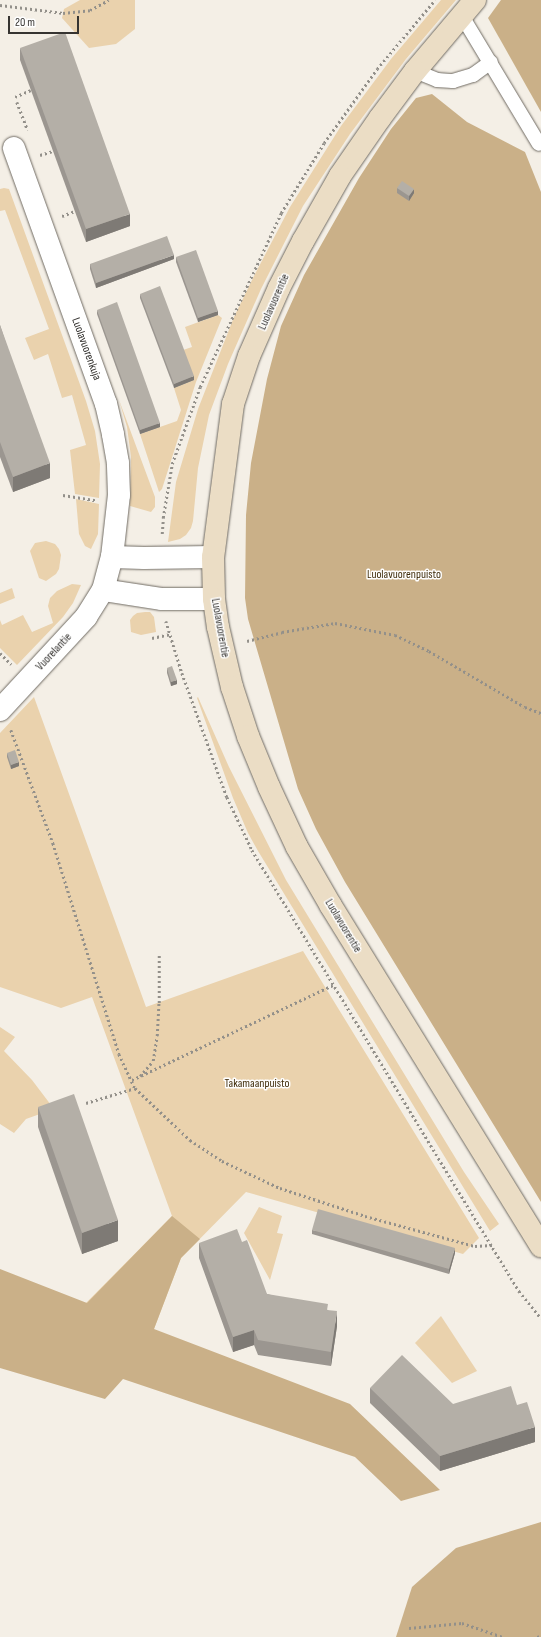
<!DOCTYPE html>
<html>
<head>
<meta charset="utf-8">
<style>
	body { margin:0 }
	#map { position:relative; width:541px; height:1637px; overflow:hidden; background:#f4efe6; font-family:"Sofia Sans Condensed",sans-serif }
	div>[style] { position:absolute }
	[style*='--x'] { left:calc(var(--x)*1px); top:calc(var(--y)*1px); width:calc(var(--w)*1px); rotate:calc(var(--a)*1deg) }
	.green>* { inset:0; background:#ead2ad }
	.forest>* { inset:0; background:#cab088 }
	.path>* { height:2.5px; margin-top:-1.25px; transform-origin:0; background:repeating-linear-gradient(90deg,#93908a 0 2px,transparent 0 5px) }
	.roads { filter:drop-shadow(0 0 1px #706b63) drop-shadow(0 0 1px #706b63) }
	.lane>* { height:14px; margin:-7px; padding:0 7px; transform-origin:7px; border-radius:7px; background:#fff }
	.street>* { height:22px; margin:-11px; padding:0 11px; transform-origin:11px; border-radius:11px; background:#fff }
	.secondary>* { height:22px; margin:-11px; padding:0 11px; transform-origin:11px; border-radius:11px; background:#ebddc5 }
	.wall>* { inset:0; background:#9b9690 }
	.shaded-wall>* { inset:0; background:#7e7a75 }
	.building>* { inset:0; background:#b4afa7 }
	span { translate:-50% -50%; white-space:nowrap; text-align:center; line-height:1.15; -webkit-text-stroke:3px #fff; paint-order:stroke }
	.street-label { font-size:12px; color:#363431 }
	.park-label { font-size:12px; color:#402d0b }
	.scale { position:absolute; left:8px; top:16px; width:71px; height:18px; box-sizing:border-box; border:2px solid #363431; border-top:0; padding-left:5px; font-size:12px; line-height:14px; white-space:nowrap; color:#363431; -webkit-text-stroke:3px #fff; paint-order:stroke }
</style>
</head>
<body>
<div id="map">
	<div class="green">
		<div style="clip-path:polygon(80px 0,135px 0,135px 29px,116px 44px,89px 48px,62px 18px,64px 9px)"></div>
		<div style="clip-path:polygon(441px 0,456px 0,406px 59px,350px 134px,303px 206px,261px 289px,228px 364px,209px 415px,198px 468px,193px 521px,191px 528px,186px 535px,180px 539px,168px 542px,176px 482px,198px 409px,234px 317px,254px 276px,290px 207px,341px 126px,391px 59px)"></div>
		<div style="clip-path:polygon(4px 188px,9px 189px,86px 401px,95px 431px,100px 464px,99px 498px,75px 494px,70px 450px,86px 445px,72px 395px,62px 398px,48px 354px,34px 360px,25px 338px,49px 329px,5px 210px,0 211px,0 189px)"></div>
		<div style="clip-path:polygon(218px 315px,222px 318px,196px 382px,162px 489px,159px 492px,140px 434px,177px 421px,181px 410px,174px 388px,194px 380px,183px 350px,192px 347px,185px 327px)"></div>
		<div style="clip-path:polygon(119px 400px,155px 497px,155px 507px,151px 512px,130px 506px,131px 457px,127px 427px)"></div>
		<div style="clip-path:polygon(76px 499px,99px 504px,98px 534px,91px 549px,85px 546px,79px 534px)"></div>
		<div style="clip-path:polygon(46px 541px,55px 544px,59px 549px,61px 555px,59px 569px,56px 574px,46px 581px,39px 578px,30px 551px,35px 543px)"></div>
		<div style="clip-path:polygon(72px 584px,81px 585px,73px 603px,63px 617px,17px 665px,0 648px,0 620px,2px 625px,23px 615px,32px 632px,53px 623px,48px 606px,50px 598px,57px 591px)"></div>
		<div style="clip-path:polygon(12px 588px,15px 598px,0 604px,0 593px)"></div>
		<div style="clip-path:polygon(145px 612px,150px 612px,154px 617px,156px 632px,141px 635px,131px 632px,130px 620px,133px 616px,137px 613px)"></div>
		<div style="clip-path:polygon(34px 697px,146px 1007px,303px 951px,479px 1238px,463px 1254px,246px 1192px,181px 1258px,154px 1329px,86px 1303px,172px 1216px,92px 997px,61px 1008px,0 987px,0 733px)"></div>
		<div style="clip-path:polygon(198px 697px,229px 767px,286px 880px,464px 1172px,499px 1224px,490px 1231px,258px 851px,248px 833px,233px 798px,197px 698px)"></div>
		<div style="clip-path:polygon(0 1027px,15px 1037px,4px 1051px,32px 1080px,54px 1109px,26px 1119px,14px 1133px,0 1124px)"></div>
		<div style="clip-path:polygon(259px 1207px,282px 1216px,277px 1233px,283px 1234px,270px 1280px,244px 1233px)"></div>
		<div style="clip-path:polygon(441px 1316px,477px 1371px,452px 1383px,415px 1343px)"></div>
	</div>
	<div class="forest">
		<div style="clip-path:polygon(501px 0,541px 0,541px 112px,488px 18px)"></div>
		<div style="clip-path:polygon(432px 94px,467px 122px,525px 152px,541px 192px,541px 1202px,345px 882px,316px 829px,298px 789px,248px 619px,245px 598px,246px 515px,251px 463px,267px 379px,281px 326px,304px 275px,359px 178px,391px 129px,416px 98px)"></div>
		<div style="clip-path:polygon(172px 1216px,200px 1239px,181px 1258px,154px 1329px,350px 1404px,440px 1490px,401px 1501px,355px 1457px,123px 1379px,105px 1399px,0 1368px,0 1269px,87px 1303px)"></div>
		<div style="clip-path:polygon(541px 1522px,541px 1637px,396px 1637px,412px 1587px,456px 1548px)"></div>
	</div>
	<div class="path">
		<div style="--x:0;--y:5;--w:64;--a:7.2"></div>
		<div style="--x:63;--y:13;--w:27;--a:-6"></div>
		<div style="--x:90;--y:10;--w:21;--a:-28"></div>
		<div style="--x:15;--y:97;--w:17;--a:-24"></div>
		<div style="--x:17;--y:102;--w:30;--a:69"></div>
		<div style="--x:40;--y:155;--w:14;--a:-17"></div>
		<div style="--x:62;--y:216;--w:14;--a:-21"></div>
		<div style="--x:63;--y:495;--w:33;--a:9"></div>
		<div style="--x:162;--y:534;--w:16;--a:-86"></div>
		<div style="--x:163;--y:518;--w:55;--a:-80.5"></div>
		<div style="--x:172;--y:464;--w:82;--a:-70"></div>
		<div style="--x:200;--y:387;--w:192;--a:-65"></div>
		<div style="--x:281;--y:213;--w:82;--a:-58.4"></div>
		<div style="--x:324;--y:143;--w:91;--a:-54.4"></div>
		<div style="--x:377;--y:69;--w:90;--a:-50"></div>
		<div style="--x:166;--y:621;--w:54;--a:72.9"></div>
		<div style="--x:182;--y:673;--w:132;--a:70.1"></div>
		<div style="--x:227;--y:797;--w:59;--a:64.7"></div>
		<div style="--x:252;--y:850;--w:516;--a:58.81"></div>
		<div style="--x:519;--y:1291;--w:35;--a:51"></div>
		<div style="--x:152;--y:638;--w:19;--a:-12"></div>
		<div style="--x:247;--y:641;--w:36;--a:-14"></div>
		<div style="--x:282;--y:632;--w:54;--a:-9.6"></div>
		<div style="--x:335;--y:623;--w:61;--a:11.3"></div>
		<div style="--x:395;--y:635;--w:38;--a:25"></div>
		<div style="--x:429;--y:651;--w:111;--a:30.3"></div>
		<div style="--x:525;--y:707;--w:17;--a:21"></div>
		<div style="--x:0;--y:653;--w:16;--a:45"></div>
		<div style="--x:11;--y:730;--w:121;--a:69.6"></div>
		<div style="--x:53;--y:843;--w:221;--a:72.6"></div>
		<div style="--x:119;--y:1054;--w:38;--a:65"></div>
		<div style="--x:135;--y:1088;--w:76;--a:43.4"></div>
		<div style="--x:190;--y:1140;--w:38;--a:33"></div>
		<div style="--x:222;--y:1161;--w:64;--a:25"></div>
		<div style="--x:280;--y:1188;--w:89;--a:18.2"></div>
		<div style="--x:365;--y:1216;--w:114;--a:15.3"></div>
		<div style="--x:475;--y:1246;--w:17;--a:-3"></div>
		<div style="--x:140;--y:1076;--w:20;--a:-49"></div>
		<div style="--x:153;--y:1061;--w:25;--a:-81"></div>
		<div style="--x:157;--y:1036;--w:33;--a:-87"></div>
		<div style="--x:159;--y:1003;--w:49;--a:-90"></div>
		<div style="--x:132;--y:1080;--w:222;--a:-25.3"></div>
		<div style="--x:86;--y:1103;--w:51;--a:-17"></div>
		<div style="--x:409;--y:1628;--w:53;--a:-5.4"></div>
		<div style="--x:462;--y:1623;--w:43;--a:18.9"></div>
		<div style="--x:537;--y:1637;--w:4;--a:-14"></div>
	</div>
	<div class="roads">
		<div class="lane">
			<div style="--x:462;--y:16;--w:149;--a:59"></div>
			<div style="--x:415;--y:71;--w:24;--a:22"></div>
			<div style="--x:437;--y:80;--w:16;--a:4"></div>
			<div style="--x:453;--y:81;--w:21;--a:-17"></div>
			<div style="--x:473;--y:75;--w:22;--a:-36"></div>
		</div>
		<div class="street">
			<div style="--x:112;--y:557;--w:32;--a:2"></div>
			<div style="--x:144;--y:558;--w:69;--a:-0.8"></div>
			<div style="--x:103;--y:590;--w:60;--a:8.7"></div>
			<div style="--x:162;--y:599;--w:52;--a:0"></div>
			<div style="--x:0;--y:710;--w:127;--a:-47.2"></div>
			<div style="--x:86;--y:617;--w:32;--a:-58"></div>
			<div style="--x:103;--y:590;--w:34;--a:-75"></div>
			<div style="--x:112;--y:557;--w:62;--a:-83.6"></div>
			<div style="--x:119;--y:495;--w:32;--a:-92"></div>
			<div style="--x:118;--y:463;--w:29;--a:-100"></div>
			<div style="--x:113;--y:434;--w:31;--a:-103"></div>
			<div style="--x:106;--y:404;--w:272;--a:-109.8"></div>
		</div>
		<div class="secondary">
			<div style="--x:475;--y:0;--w:93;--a:130.2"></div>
			<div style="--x:415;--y:71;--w:59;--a:126.7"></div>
			<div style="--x:380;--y:118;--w:70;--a:124.6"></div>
			<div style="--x:340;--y:176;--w:75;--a:119.6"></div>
			<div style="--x:303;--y:241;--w:53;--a:117.1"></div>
			<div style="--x:279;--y:288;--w:74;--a:113.8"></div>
			<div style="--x:249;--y:356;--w:51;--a:108.4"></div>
			<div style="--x:233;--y:404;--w:154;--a:97.4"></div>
			<div style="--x:213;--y:557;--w:42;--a:88.6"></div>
			<div style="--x:214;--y:599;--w:28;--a:82"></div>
			<div style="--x:218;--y:627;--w:62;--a:76.9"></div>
			<div style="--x:232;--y:687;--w:52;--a:71.9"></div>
			<div style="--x:248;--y:736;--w:55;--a:67.6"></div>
			<div style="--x:269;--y:787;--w:66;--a:65"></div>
			<div style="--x:297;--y:847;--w:68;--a:60"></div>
			<div style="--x:331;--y:906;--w:400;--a:58.3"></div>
		</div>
	</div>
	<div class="wall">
		<div style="clip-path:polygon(20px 48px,130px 226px,86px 242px,20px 60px)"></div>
		<div style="clip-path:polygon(397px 188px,414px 193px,409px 201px,397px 193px)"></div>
		<div style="clip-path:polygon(176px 257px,218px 315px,198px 322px,176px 262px)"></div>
		<div style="clip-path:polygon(174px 259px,96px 288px,90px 269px,90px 264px)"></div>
		<div style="clip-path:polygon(140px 294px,194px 380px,174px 388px,140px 298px)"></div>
		<div style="clip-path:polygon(97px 310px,160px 427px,140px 434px,97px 314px)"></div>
		<div style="clip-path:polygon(0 325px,50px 478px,13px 492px,0 457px)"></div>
		<div style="clip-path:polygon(167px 668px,177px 684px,171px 686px,167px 673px)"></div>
		<div style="clip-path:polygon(7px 753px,19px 766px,11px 769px,7px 757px)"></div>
		<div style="clip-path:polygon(38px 1107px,118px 1241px,82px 1254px,38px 1127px)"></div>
		<div style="clip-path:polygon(312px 1230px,455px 1253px,449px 1274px,312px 1234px)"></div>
		<div style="clip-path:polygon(199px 1243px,267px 1294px,328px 1310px,337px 1326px,331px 1366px,258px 1355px,254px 1345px,233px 1352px,199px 1258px)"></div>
		<div style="clip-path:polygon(370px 1388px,453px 1404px,517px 1405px,535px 1442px,440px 1471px,370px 1403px)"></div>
	</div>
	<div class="shaded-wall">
		<div style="clip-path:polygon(414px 189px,414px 193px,409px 201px,409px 196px)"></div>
		<div style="clip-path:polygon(130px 214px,130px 226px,86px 242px,86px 229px)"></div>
		<div style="clip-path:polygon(174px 255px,174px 259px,96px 288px,96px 283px)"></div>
		<div style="clip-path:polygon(218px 311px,218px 315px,198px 322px,198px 318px)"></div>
		<div style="clip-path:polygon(194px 376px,194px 380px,174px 388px,174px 384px)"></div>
		<div style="clip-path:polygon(160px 423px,160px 427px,140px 434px,140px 430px)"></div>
		<div style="clip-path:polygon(50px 463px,50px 478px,13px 492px,13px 477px)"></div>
		<div style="clip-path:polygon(177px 680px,177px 684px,171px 686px,171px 682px)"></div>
		<div style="clip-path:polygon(19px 762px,19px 766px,11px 769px,11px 765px)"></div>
		<div style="clip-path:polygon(118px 1220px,118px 1241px,82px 1254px,82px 1233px)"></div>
		<div style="clip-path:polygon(455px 1248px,455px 1253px,449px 1274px,449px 1269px)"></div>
		<div style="clip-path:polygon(337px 1311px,337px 1326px,331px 1366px,331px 1352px)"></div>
		<div style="clip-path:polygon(254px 1330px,254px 1345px,233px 1352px,233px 1337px)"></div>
		<div style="clip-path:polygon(535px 1427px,535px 1442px,440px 1471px,440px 1456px)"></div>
	</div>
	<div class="building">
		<div style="clip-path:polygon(65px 32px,130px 214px,86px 229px,20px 48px)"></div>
		<div style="clip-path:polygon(402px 181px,414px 189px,409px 196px,397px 188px)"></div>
		<div style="clip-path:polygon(167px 236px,174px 255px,96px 283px,90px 264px)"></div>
		<div style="clip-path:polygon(196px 250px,218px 311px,198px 318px,176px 257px)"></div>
		<div style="clip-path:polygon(160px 286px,194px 376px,174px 384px,140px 294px)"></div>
		<div style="clip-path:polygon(117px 302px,160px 423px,140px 430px,97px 310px)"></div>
		<div style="clip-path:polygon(0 325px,50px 463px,13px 477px,0 442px)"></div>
		<div style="clip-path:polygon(172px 666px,177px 680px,171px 682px,167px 668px)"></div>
		<div style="clip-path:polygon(15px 750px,19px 762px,11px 765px,7px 753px)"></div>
		<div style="clip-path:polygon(74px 1094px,118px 1220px,82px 1233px,38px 1107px)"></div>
		<div style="clip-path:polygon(318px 1209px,455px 1248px,449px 1269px,312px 1230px)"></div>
		<div style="clip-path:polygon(237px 1229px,242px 1242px,247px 1240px,267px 1294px,328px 1304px,327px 1310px,337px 1311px,331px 1352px,258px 1340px,254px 1330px,233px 1337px,199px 1243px)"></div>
		<div style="clip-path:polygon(402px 1355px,453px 1404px,511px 1386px,517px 1405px,527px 1402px,535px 1427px,440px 1456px,370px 1388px)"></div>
	</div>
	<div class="street-label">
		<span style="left:274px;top:302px;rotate:-66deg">Luolavuorentie</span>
		<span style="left:86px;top:349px;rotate:70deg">Luolavuorenkuja</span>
		<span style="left:220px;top:628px;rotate:80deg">Luolavuorentie</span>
		<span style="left:54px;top:652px;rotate:-47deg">Vuorelantie</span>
		<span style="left:343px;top:926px;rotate:59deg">Luolavuorentie</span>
	</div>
	<div class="park-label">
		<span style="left:404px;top:575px">Luolavuorenpuisto</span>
		<span style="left:257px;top:1084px">Takamaanpuisto</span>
	</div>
	<div class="scale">20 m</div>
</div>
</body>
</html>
